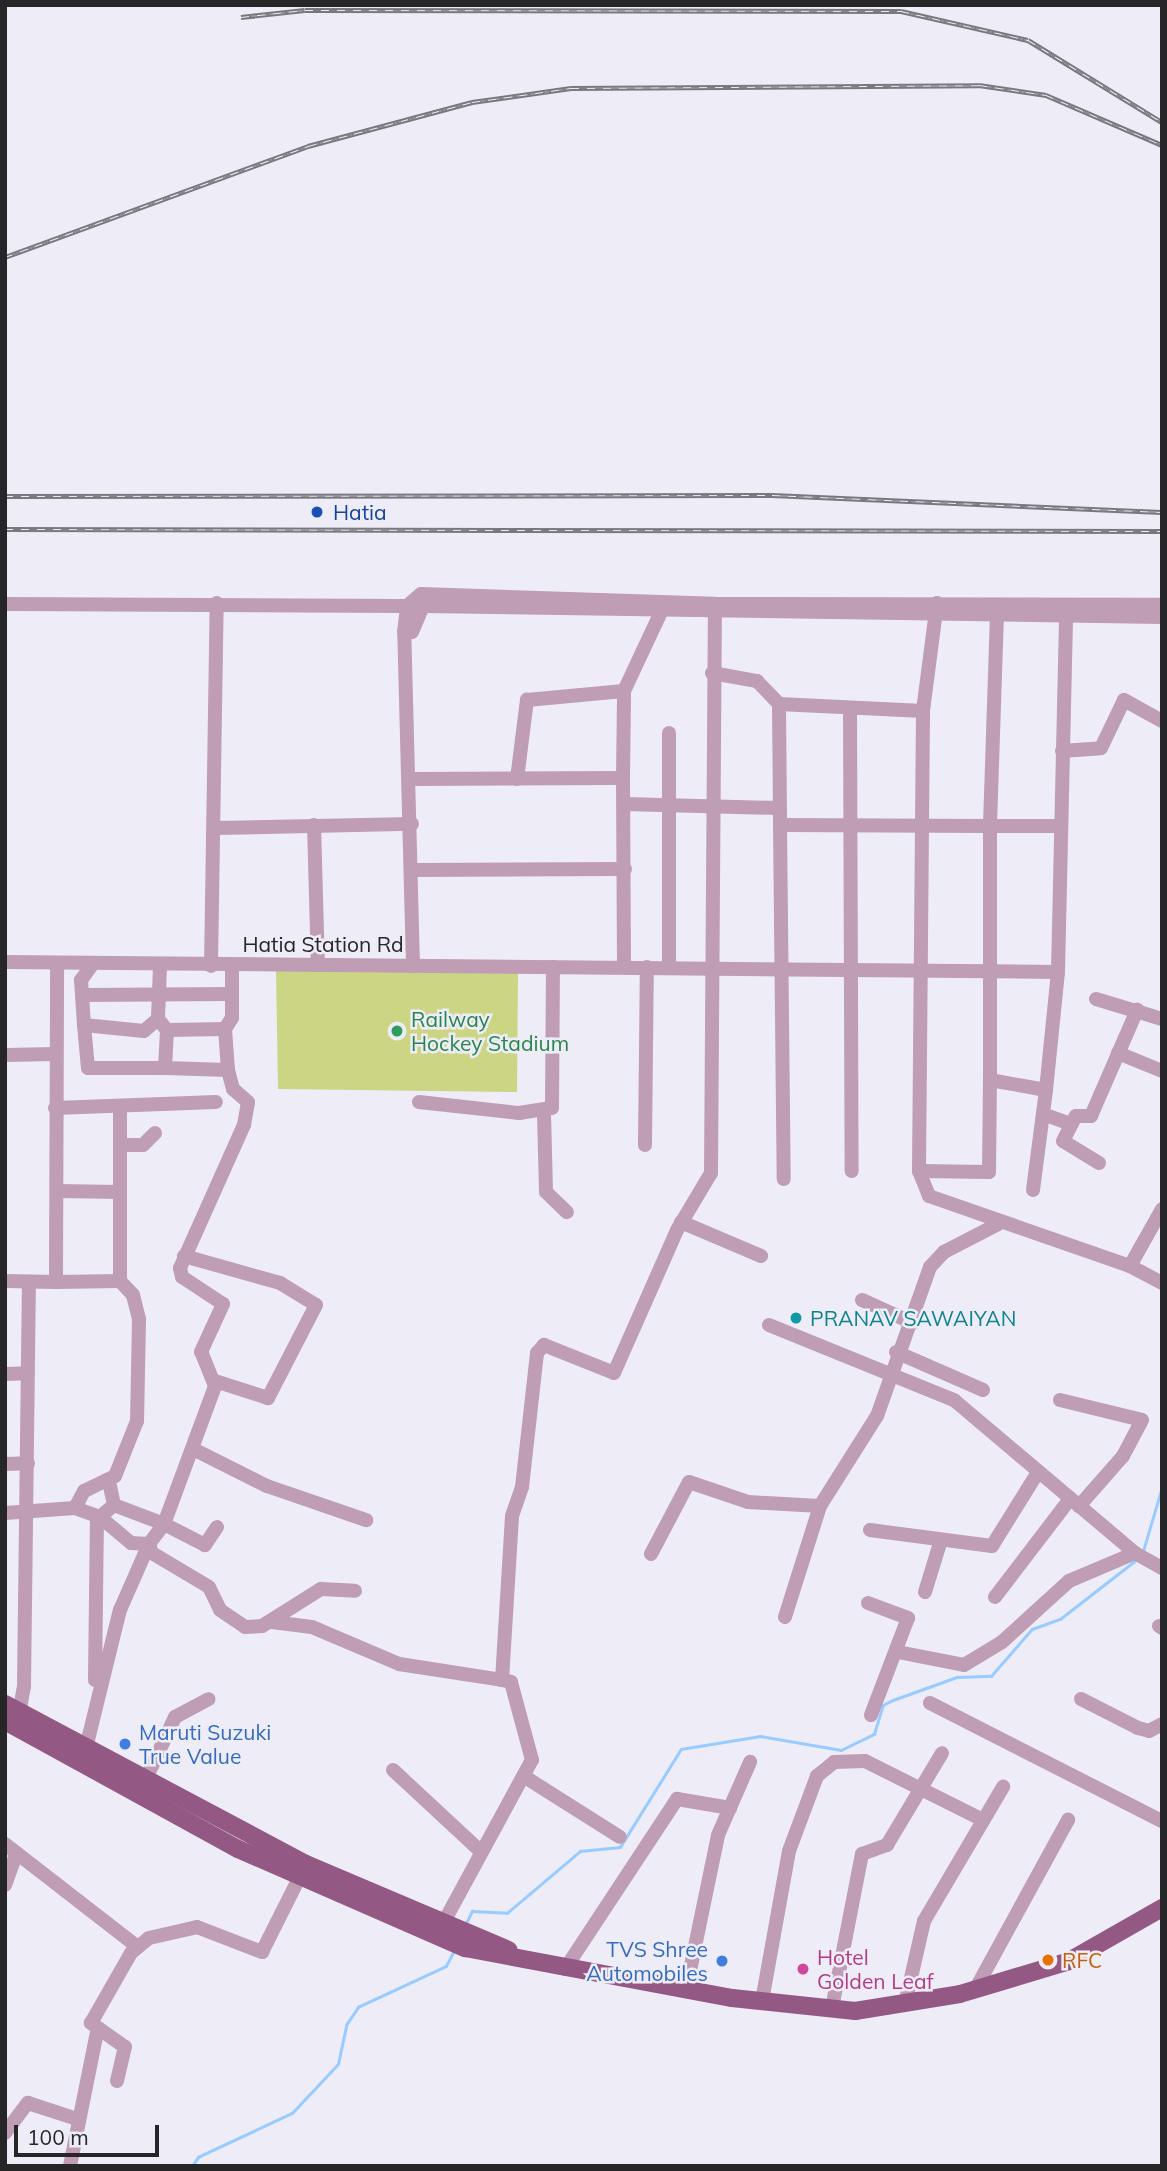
<!DOCTYPE html>
<html>
<head>
<meta charset="utf-8">
<style>
	body { margin:0 }
	#map { position:relative; width:1167px; height:2171px; overflow:hidden; background:#eeedf7; font-family:Mulish,sans-serif }
	div>[style] { position:absolute }
	[style*='--x'] { left:calc(var(--x)*1px); top:calc(var(--y)*1px); width:calc(var(--w)*1px); rotate:calc(var(--a)*1deg) }
	.green>* { inset:0; background:#ccd584 }
	.stream>* { height:2.5px; margin:-1.25px; padding:0 1.25px; transform-origin:1.25px; border-radius:1.25px; background:#98cbff }
	.minor>* { height:14px; margin:-7px; padding:0 7px; transform-origin:7px; border-radius:7px; background:#bf9db5 }
	.major>* { height:18px; margin:-9px; padding:0 9px; transform-origin:9px; border-radius:9px; background:#935984 }
	.rail>* { height:5px; margin-top:-2.5px; transform-origin:0; background:repeating-linear-gradient(90deg,#eeedf7 0 8px,#78787d 0 16px); box-sizing:border-box; border-block:2px solid #78787d }
	.dots>* { width:19px; height:19px; translate:-50% -50%; box-sizing:border-box; border:4px solid #eeedf7; border-radius:50% }
	span { translate:-50% -50%; white-space:nowrap; text-align:center; line-height:1.15; -webkit-text-stroke:5px #eeedf7; paint-order:stroke }
	.transit-label { font-size:21px; color:#164399 }
	.left { translate:0 -50%; text-align:left }
	.street-label { font-size:21px; color:#262629 }
	.leisure-label { font-size:21px; color:#27864d }
	.culture-label { font-size:21px; color:#0d838f }
	.shop-label { font-size:21px; color:#366cbe }
	.right { translate:-100% -50%; text-align:right }
	.hotel-label { font-size:21px; color:#b23c85 }
	.food-label { font-size:21px; color:#c56008 }
	.frame { position:absolute; inset:0; border:7px solid #262629; pointer-events:none }
	.scale { position:absolute; left:14px; top:2125px; width:145px; height:32px; box-sizing:border-box; border:4px solid #262629; border-top:0; padding-left:9px; font-size:21px; line-height:24px; white-space:nowrap; color:#262629; -webkit-text-stroke:5px #eeedf7; paint-order:stroke }
</style>
</head>
<body>
<div id="map">
	<div class="green">
		<div style="clip-path:polygon(276px 970px,518px 973px,517px 1092px,278px 1089px)"></div>
	</div>
	<div class="stream">
		<div style="--x:1143;--y:1551;--w:67;--a:-73.5"></div>
		<div style="--x:465;--y:1925;--w:16;--a:-63"></div>
		<div style="--x:472;--y:1911;--w:35;--a:3"></div>
		<div style="--x:507;--y:1913;--w:96;--a:-40.3"></div>
		<div style="--x:580;--y:1851;--w:40;--a:-5.7"></div>
		<div style="--x:620;--y:1847;--w:115;--a:-58.1"></div>
		<div style="--x:681;--y:1749;--w:80;--a:-9.3"></div>
		<div style="--x:760;--y:1736;--w:82;--a:9.8"></div>
		<div style="--x:841;--y:1750;--w:37;--a:-26"></div>
		<div style="--x:874;--y:1734;--w:30;--a:-73"></div>
		<div style="--x:883;--y:1705;--w:11;--a:-27"></div>
		<div style="--x:893;--y:1700;--w:68;--a:-19.8"></div>
		<div style="--x:957;--y:1677;--w:34;--a:-2"></div>
		<div style="--x:991;--y:1676;--w:62;--a:-48.9"></div>
		<div style="--x:1032;--y:1629;--w:30;--a:-20"></div>
		<div style="--x:1060;--y:1619;--w:96;--a:-37.8"></div>
		<div style="--x:192;--y:2166;--w:11;--a:-56"></div>
		<div style="--x:198;--y:2157;--w:104;--a:-25.1"></div>
		<div style="--x:292;--y:2113;--w:67;--a:-46.8"></div>
		<div style="--x:338;--y:2064;--w:40;--a:-78"></div>
		<div style="--x:346;--y:2025;--w:22;--a:-56"></div>
		<div style="--x:358;--y:2007;--w:97;--a:-25"></div>
		<div style="--x:446;--y:1966;--w:18;--a:-63"></div>
	</div>
	<div class="minor">
		<div style="--x:937;--y:603;--w:109;--a:97.4"></div>
		<div style="--x:923;--y:711;--w:144;--a:-177.2"></div>
		<div style="--x:779;--y:704;--w:121;--a:89.5"></div>
		<div style="--x:780;--y:825;--w:210;--a:0.3"></div>
		<div style="--x:990;--y:826;--w:254;--a:90"></div>
		<div style="--x:990;--y:1080;--w:57;--a:10.1"></div>
		<div style="--x:1046;--y:1090;--w:119;--a:-84.2"></div>
		<div style="--x:5;--y:604;--w:402;--a:0.3"></div>
		<div style="--x:997;--y:614;--w:212;--a:91.9"></div>
		<div style="--x:990;--y:826;--w:71;--a:0"></div>
		<div style="--x:412;--y:632;--w:28;--a:-67"></div>
		<div style="--x:423;--y:606;--w:739;--a:0.85"></div>
		<div style="--x:712;--y:673;--w:46;--a:10.1"></div>
		<div style="--x:757;--y:681;--w:32;--a:46"></div>
		<div style="--x:850;--y:710;--w:461;--a:89.8"></div>
		<div style="--x:923;--y:711;--w:460;--a:90.5"></div>
		<div style="--x:919;--y:1171;--w:70;--a:0.8"></div>
		<div style="--x:989;--y:1172;--w:92;--a:-89.4"></div>
		<div style="--x:669;--y:733;--w:234;--a:90"></div>
		<div style="--x:1062;--y:751;--w:39;--a:-4"></div>
		<div style="--x:1101;--y:748;--w:53;--a:-64.4"></div>
		<div style="--x:1124;--y:700;--w:43;--a:28.9"></div>
		<div style="--x:623;--y:778;--w:87;--a:-89.3"></div>
		<div style="--x:624;--y:691;--w:85;--a:-64.9"></div>
		<div style="--x:412;--y:779;--w:211;--a:-0.3"></div>
		<div style="--x:623;--y:778;--w:188;--a:89.7"></div>
		<div style="--x:517;--y:779;--w:80;--a:-82.8"></div>
		<div style="--x:527;--y:700;--w:97;--a:-5.3"></div>
		<div style="--x:624;--y:804;--w:154;--a:1.5"></div>
		<div style="--x:314;--y:825;--w:140;--a:88.4"></div>
		<div style="--x:780;--y:825;--w:354;--a:89.4"></div>
		<div style="--x:215;--y:828;--w:197;--a:-1.2"></div>
		<div style="--x:412;--y:870;--w:213;--a:-0.3"></div>
		<div style="--x:5;--y:962;--w:1053;--a:0.54"></div>
		<div style="--x:1058;--y:972;--w:357;--a:-88.7"></div>
		<div style="--x:92;--y:965;--w:19;--a:126"></div>
		<div style="--x:81;--y:980;--w:45;--a:86.2"></div>
		<div style="--x:84;--y:1025;--w:60;--a:5.7"></div>
		<div style="--x:144;--y:1031;--w:18;--a:-41"></div>
		<div style="--x:160;--y:966;--w:53;--a:92.2"></div>
		<div style="--x:158;--y:1019;--w:14;--a:51"></div>
		<div style="--x:167;--y:1030;--w:58;--a:-1"></div>
		<div style="--x:225;--y:1029;--w:13;--a:-58"></div>
		<div style="--x:232;--y:1018;--w:52;--a:-90"></div>
		<div style="--x:211;--y:966;--w:363;--a:-89.1"></div>
		<div style="--x:413;--y:966;--w:334;--a:-91.5"></div>
		<div style="--x:404;--y:632;--w:26;--a:-83"></div>
		<div style="--x:407;--y:606;--w:18;--a:-41"></div>
		<div style="--x:421;--y:594;--w:294;--a:1.9"></div>
		<div style="--x:715;--y:604;--w:447;--a:0.1"></div>
		<div style="--x:82;--y:995;--w:150;--a:-0.4"></div>
		<div style="--x:1096;--y:999;--w:69;--a:16.9"></div>
		<div style="--x:84;--y:1025;--w:43;--a:84.7"></div>
		<div style="--x:88;--y:1068;--w:77;--a:0"></div>
		<div style="--x:167;--y:1030;--w:38;--a:93"></div>
		<div style="--x:165;--y:1068;--w:63;--a:1.8"></div>
		<div style="--x:228;--y:1070;--w:41;--a:-94.2"></div>
		<div style="--x:1118;--y:1053;--w:48;--a:22.2"></div>
		<div style="--x:5;--y:1055;--w:50;--a:-1.1"></div>
		<div style="--x:419;--y:1102;--w:101;--a:6.3"></div>
		<div style="--x:519;--y:1113;--w:33;--a:-9"></div>
		<div style="--x:552;--y:1108;--w:141;--a:-89.6"></div>
		<div style="--x:55;--y:1108;--w:161;--a:-2.1"></div>
		<div style="--x:544;--y:1114;--w:78;--a:88.5"></div>
		<div style="--x:546;--y:1192;--w:29;--a:44"></div>
		<div style="--x:1043;--y:1114;--w:29;--a:20"></div>
		<div style="--x:120;--y:1145;--w:23;--a:0"></div>
		<div style="--x:143;--y:1145;--w:17;--a:-45"></div>
		<div style="--x:645;--y:1145;--w:178;--a:-89.4"></div>
		<div style="--x:1099;--y:1163;--w:42;--a:-148.6"></div>
		<div style="--x:1063;--y:1141;--w:28;--a:-63"></div>
		<div style="--x:1076;--y:1116;--w:15;--a:0"></div>
		<div style="--x:1091;--y:1116;--w:116;--a:-66.5"></div>
		<div style="--x:919;--y:1171;--w:27;--a:68"></div>
		<div style="--x:929;--y:1196;--w:213;--a:19.2"></div>
		<div style="--x:1130;--y:1266;--w:65;--a:-60.7"></div>
		<div style="--x:1033;--y:1190;--w:101;--a:-82.6"></div>
		<div style="--x:57;--y:1191;--w:63;--a:0.9"></div>
		<div style="--x:681;--y:1222;--w:87;--a:23"></div>
		<div style="--x:184;--y:1256;--w:100;--a:15.7"></div>
		<div style="--x:280;--y:1283;--w:42;--a:31.4"></div>
		<div style="--x:316;--y:1305;--w:105;--a:117.3"></div>
		<div style="--x:268;--y:1398;--w:56;--a:-162.2"></div>
		<div style="--x:1130;--y:1266;--w:36;--a:28"></div>
		<div style="--x:5;--y:1281;--w:51;--a:1.1"></div>
		<div style="--x:56;--y:1282;--w:318;--a:-89.8"></div>
		<div style="--x:120;--y:1281;--w:175;--a:-90"></div>
		<div style="--x:56;--y:1282;--w:64;--a:-0.9"></div>
		<div style="--x:120;--y:1281;--w:19;--a:47"></div>
		<div style="--x:133;--y:1295;--w:25;--a:76"></div>
		<div style="--x:139;--y:1319;--w:102;--a:91.1"></div>
		<div style="--x:137;--y:1421;--w:59;--a:111.8"></div>
		<div style="--x:115;--y:1476;--w:34;--a:154"></div>
		<div style="--x:84;--y:1491;--w:19;--a:118"></div>
		<div style="--x:862;--y:1300;--w:56;--a:24.3"></div>
		<div style="--x:769;--y:1325;--w:200;--a:22.1"></div>
		<div style="--x:954;--y:1400;--w:237;--a:40.2"></div>
		<div style="--x:1135;--y:1553;--w:31;--a:29"></div>
		<div style="--x:896;--y:1352;--w:95;--a:23.6"></div>
		<div style="--x:5;--y:1374;--w:23;--a:-2"></div>
		<div style="--x:1060;--y:1400;--w:84;--a:13.7"></div>
		<div style="--x:1142;--y:1420;--w:41;--a:117.8"></div>
		<div style="--x:1123;--y:1456;--w:67;--a:131.3"></div>
		<div style="--x:193;--y:1449;--w:83;--a:26.6"></div>
		<div style="--x:267;--y:1486;--w:105;--a:19"></div>
		<div style="--x:5;--y:1464;--w:23;--a:-2"></div>
		<div style="--x:114;--y:1505;--w:53;--a:20.8"></div>
		<div style="--x:164;--y:1524;--w:25;--a:127"></div>
		<div style="--x:149;--y:1544;--w:9;--a:72"></div>
		<div style="--x:152;--y:1553;--w:66;--a:30.8"></div>
		<div style="--x:209;--y:1587;--w:25;--a:64"></div>
		<div style="--x:220;--y:1610;--w:30;--a:34"></div>
		<div style="--x:245;--y:1627;--w:17;--a:-3"></div>
		<div style="--x:262;--y:1626;--w:70;--a:-32.1"></div>
		<div style="--x:321;--y:1589;--w:34;--a:3"></div>
		<div style="--x:5;--y:1513;--w:70;--a:-4.1"></div>
		<div style="--x:75;--y:1508;--w:23;--a:20"></div>
		<div style="--x:97;--y:1516;--w:164;--a:90.7"></div>
		<div style="--x:217;--y:1527;--w:22;--a:124"></div>
		<div style="--x:205;--y:1545;--w:46;--a:-152.9"></div>
		<div style="--x:164;--y:1524;--w:147;--a:-69.7"></div>
		<div style="--x:215;--y:1386;--w:37;--a:-112"></div>
		<div style="--x:201;--y:1352;--w:53;--a:-65.4"></div>
		<div style="--x:223;--y:1304;--w:49;--a:-146.6"></div>
		<div style="--x:182;--y:1277;--w:9;--a:-103"></div>
		<div style="--x:180;--y:1268;--w:157;--a:-65.9"></div>
		<div style="--x:244;--y:1125;--w:23;--a:-80"></div>
		<div style="--x:248;--y:1102;--w:20;--a:-139"></div>
		<div style="--x:233;--y:1089;--w:20;--a:-105"></div>
		<div style="--x:870;--y:1530;--w:123;--a:7.5"></div>
		<div style="--x:992;--y:1546;--w:87;--a:-58.1"></div>
		<div style="--x:651;--y:1554;--w:81;--a:-62.2"></div>
		<div style="--x:689;--y:1482;--w:62;--a:18.7"></div>
		<div style="--x:748;--y:1502;--w:72;--a:3.2"></div>
		<div style="--x:820;--y:1506;--w:107;--a:-57.7"></div>
		<div style="--x:877;--y:1416;--w:158;--a:-70.4"></div>
		<div style="--x:930;--y:1267;--w:21;--a:-47"></div>
		<div style="--x:944;--y:1252;--w:61;--a:-27.4"></div>
		<div style="--x:925;--y:1592;--w:54;--a:-72.9"></div>
		<div style="--x:995;--y:1597;--w:123;--a:-52.6"></div>
		<div style="--x:868;--y:1603;--w:43;--a:20.6"></div>
		<div style="--x:908;--y:1618;--w:104;--a:110.9"></div>
		<div style="--x:785;--y:1617;--w:116;--a:-72.5"></div>
		<div style="--x:272;--y:1622;--w:40;--a:7.1"></div>
		<div style="--x:312;--y:1627;--w:95;--a:23"></div>
		<div style="--x:399;--y:1664;--w:104;--a:8.8"></div>
		<div style="--x:1159;--y:1626;--w:4;--a:34"></div>
		<div style="--x:898;--y:1652;--w:67;--a:11.1"></div>
		<div style="--x:964;--y:1665;--w:44;--a:-31.2"></div>
		<div style="--x:1002;--y:1642;--w:91;--a:-42.3"></div>
		<div style="--x:1069;--y:1581;--w:72;--a:-23"></div>
		<div style="--x:1081;--y:1699;--w:64;--a:27"></div>
		<div style="--x:1138;--y:1728;--w:11;--a:15"></div>
		<div style="--x:1149;--y:1731;--w:15;--a:-28"></div>
		<div style="--x:930;--y:1703;--w:260;--a:27"></div>
		<div style="--x:18;--y:1720;--w:35;--a:-80"></div>
		<div style="--x:24;--y:1686;--w:404;--a:-89.3"></div>
		<div style="--x:85;--y:1752;--w:146;--a:-76.2"></div>
		<div style="--x:120;--y:1610;--w:72;--a:-66.3"></div>
		<div style="--x:149;--y:1544;--w:18;--a:-177"></div>
		<div style="--x:131;--y:1543;--w:40;--a:-140"></div>
		<div style="--x:100;--y:1517;--w:18;--a:-41"></div>
		<div style="--x:114;--y:1505;--w:25;--a:-102"></div>
		<div style="--x:393;--y:1770;--w:116;--a:42.9"></div>
		<div style="--x:525;--y:1777;--w:112;--a:32.3"></div>
		<div style="--x:144;--y:1783;--w:73;--a:-64.8"></div>
		<div style="--x:175;--y:1717;--w:38;--a:-28"></div>
		<div style="--x:5;--y:1844;--w:168;--a:37.8"></div>
		<div style="--x:5;--y:1885;--w:33;--a:-70"></div>
		<div style="--x:439;--y:1931;--w:195;--a:-61.5"></div>
		<div style="--x:532;--y:1760;--w:81;--a:-105.1"></div>
		<div style="--x:511;--y:1682;--w:9;--a:-167"></div>
		<div style="--x:502;--y:1680;--w:164;--a:-86.5"></div>
		<div style="--x:512;--y:1516;--w:31;--a:-71"></div>
		<div style="--x:522;--y:1487;--w:135;--a:-83.6"></div>
		<div style="--x:537;--y:1353;--w:11;--a:-49"></div>
		<div style="--x:544;--y:1345;--w:75;--a:21.8"></div>
		<div style="--x:614;--y:1373;--w:156;--a:-66.2"></div>
		<div style="--x:677;--y:1230;--w:66;--a:-59.2"></div>
		<div style="--x:711;--y:1173;--w:569;--a:-89.6"></div>
		<div style="--x:565;--y:1969;--w:204;--a:-56.6"></div>
		<div style="--x:677;--y:1799;--w:54;--a:9.6"></div>
		<div style="--x:976;--y:1988;--w:192;--a:-61.3"></div>
		<div style="--x:686;--y:1990;--w:158;--a:-78.3"></div>
		<div style="--x:718;--y:1835;--w:80;--a:-66.3"></div>
		<div style="--x:762;--y:2001;--w:152;--a:-79.8"></div>
		<div style="--x:789;--y:1851;--w:80;--a:-69.5"></div>
		<div style="--x:817;--y:1776;--w:22;--a:-39"></div>
		<div style="--x:834;--y:1762;--w:31;--a:-2"></div>
		<div style="--x:865;--y:1761;--w:132;--a:26.6"></div>
		<div style="--x:905;--y:2004;--w:85;--a:-77.1"></div>
		<div style="--x:924;--y:1921;--w:156;--a:-59.5"></div>
		<div style="--x:832;--y:2008;--w:157;--a:-79"></div>
		<div style="--x:862;--y:1854;--w:27;--a:-20"></div>
		<div style="--x:887;--y:1845;--w:107;--a:-59.1"></div>
		<div style="--x:117;--y:2081;--w:35;--a:-77"></div>
		<div style="--x:125;--y:2047;--w:42;--a:-144.8"></div>
		<div style="--x:91;--y:2023;--w:81;--a:-60.3"></div>
		<div style="--x:131;--y:1953;--w:23;--a:-40"></div>
		<div style="--x:149;--y:1938;--w:49;--a:-12.9"></div>
		<div style="--x:197;--y:1927;--w:70;--a:21"></div>
		<div style="--x:262;--y:1952;--w:83;--a:-63.4"></div>
		<div style="--x:5;--y:2133;--w:38;--a:-53"></div>
		<div style="--x:28;--y:2103;--w:52;--a:18.1"></div>
		<div style="--x:70;--y:2166;--w:137;--a:-78.6"></div>
	</div>
	<div class="major">
		<div style="--x:5;--y:1704;--w:341;--a:28"></div>
		<div style="--x:306;--y:1864;--w:220;--a:23"></div>
		<div style="--x:5;--y:1721;--w:266;--a:28.8"></div>
		<div style="--x:238;--y:1849;--w:248;--a:23.6"></div>
		<div style="--x:465;--y:1948;--w:272;--a:10.6"></div>
		<div style="--x:732;--y:1998;--w:124;--a:6"></div>
		<div style="--x:855;--y:2011;--w:106;--a:-9.2"></div>
		<div style="--x:960;--y:1994;--w:114;--a:-16.8"></div>
		<div style="--x:1069;--y:1961;--w:107;--a:-29.7"></div>
	</div>
	<div class="rail">
		<div style="--x:241;--y:17;--w:64;--a:-6.2"></div>
		<div style="--x:305;--y:10;--w:596;--a:0.1"></div>
		<div style="--x:901;--y:11;--w:130;--a:12.9"></div>
		<div style="--x:1028;--y:40;--w:157;--a:31.5"></div>
		<div style="--x:5;--y:257;--w:323;--a:-20.1"></div>
		<div style="--x:308;--y:146;--w:170;--a:-15"></div>
		<div style="--x:472;--y:102;--w:100;--a:-8"></div>
		<div style="--x:571;--y:88;--w:408;--a:-0.4"></div>
		<div style="--x:979;--y:85;--w:68;--a:8.5"></div>
		<div style="--x:1046;--y:95;--w:126;--a:23.3"></div>
		<div style="--x:5;--y:496;--w:767;--a:-0.07"></div>
		<div style="--x:772;--y:495;--w:390;--a:2.5"></div>
		<div style="--x:5;--y:529;--w:1157;--a:0.1"></div>
	</div>
	<div class="dots">
		<div style="left:317px;top:512px;background:#1a4fb4"></div>
		<div style="left:397px;top:1031px;background:#2e9e5b"></div>
		<div style="left:796px;top:1318px;background:#0f9aa8"></div>
		<div style="left:125px;top:1744px;background:#3f7fe0"></div>
		<div style="left:1048px;top:1960px;background:#e8710a"></div>
		<div style="left:722px;top:1961px;background:#3f7fe0"></div>
		<div style="left:803px;top:1969px;background:#d1479c"></div>
	</div>
	<div class="transit-label">
		<span class="left" style="left:333px;top:512px">Hatia</span>
	</div>
	<div class="street-label">
		<span style="left:323px;top:944px">Hatia Station Rd</span>
	</div>
	<div class="leisure-label">
		<span class="left" style="left:411px;top:1031px">Railway<br>Hockey Stadium</span>
	</div>
	<div class="culture-label">
		<span class="left" style="left:810px;top:1318px">PRANAV SAWAIYAN</span>
	</div>
	<div class="shop-label">
		<span class="left" style="left:139px;top:1744px">Maruti Suzuki<br>True Value</span>
		<span class="right" style="left:708px;top:1961px">TVS Shree<br>Automobiles</span>
	</div>
	<div class="hotel-label">
		<span class="left" style="left:817px;top:1969px">Hotel<br>Golden Leaf</span>
	</div>
	<div class="food-label">
		<span class="left" style="left:1062px;top:1960px">RFC</span>
	</div>
	<div class="frame"></div>
	<div class="scale">100 m</div>
</div>
</body>
</html>
